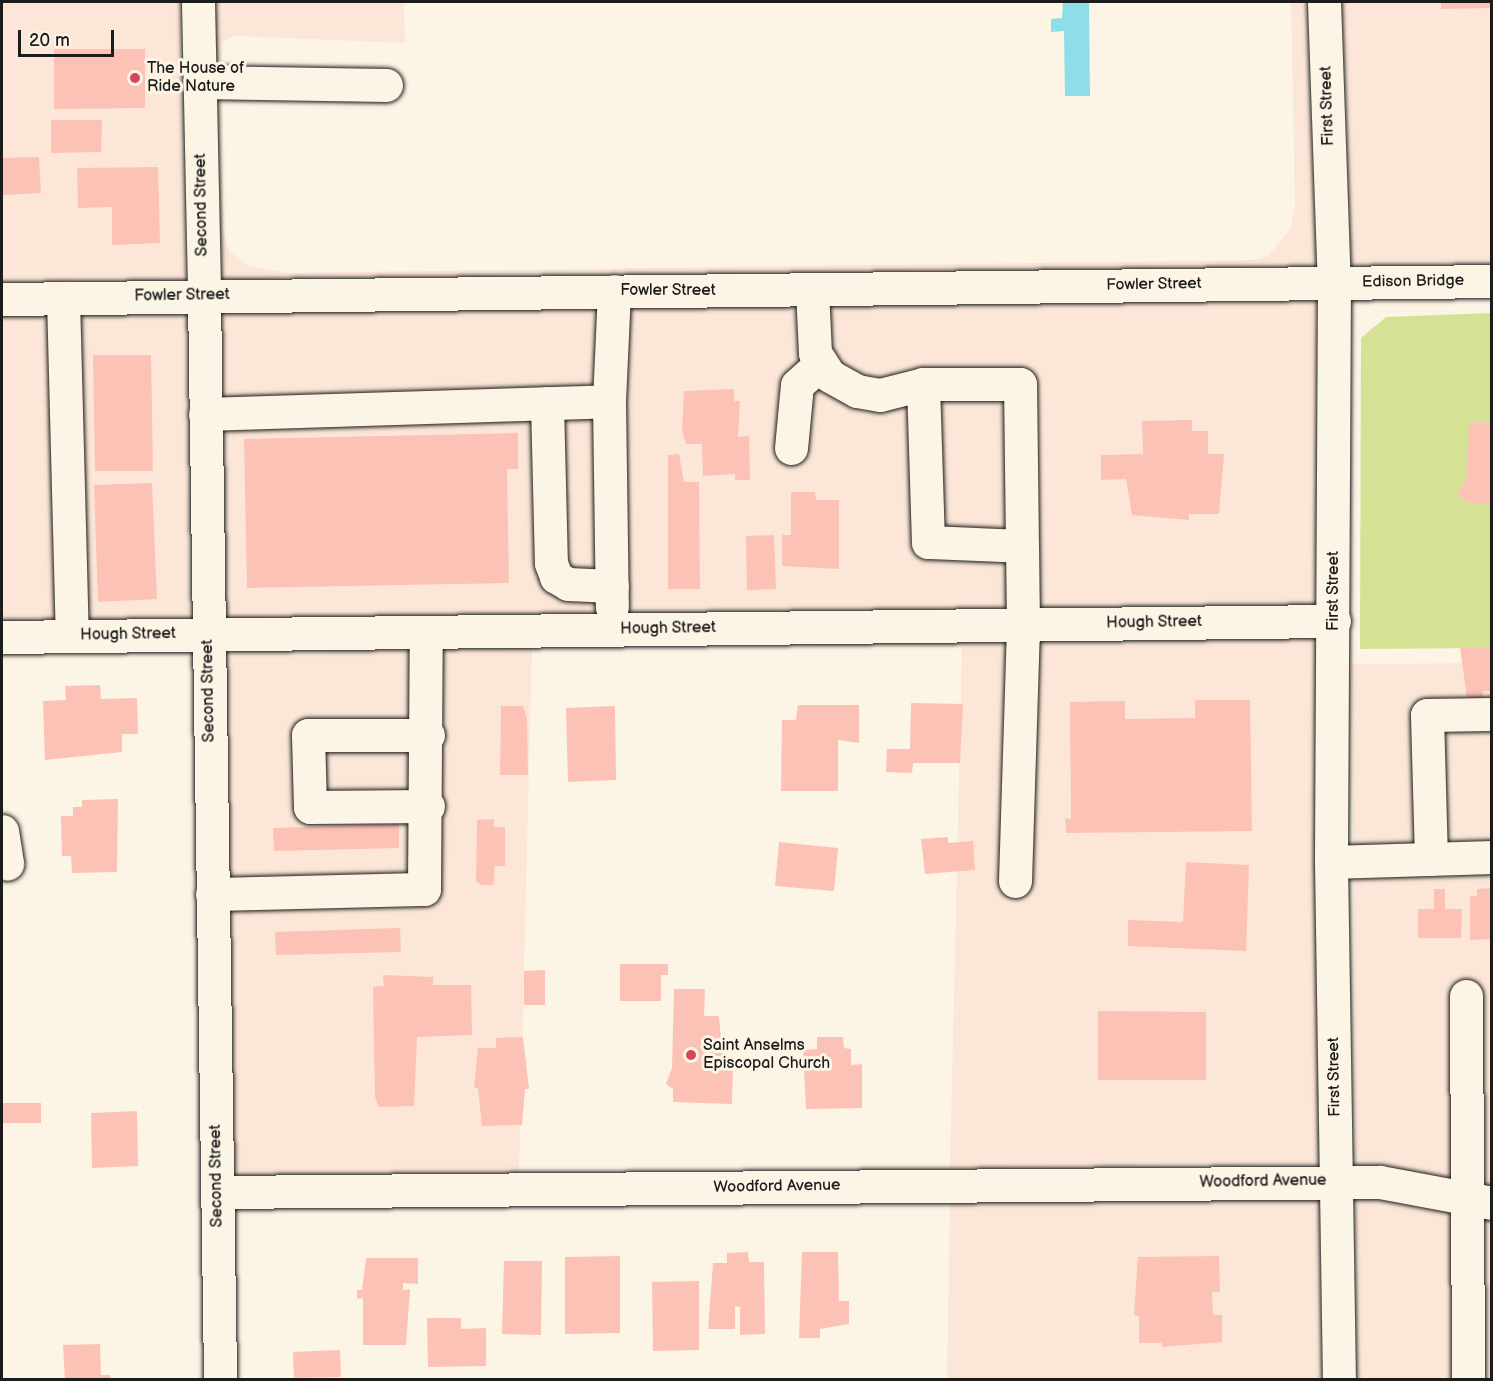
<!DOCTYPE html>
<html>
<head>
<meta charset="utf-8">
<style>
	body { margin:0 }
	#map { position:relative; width:1493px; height:1381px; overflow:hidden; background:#fcf5e5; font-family:"Balsamiq Sans",sans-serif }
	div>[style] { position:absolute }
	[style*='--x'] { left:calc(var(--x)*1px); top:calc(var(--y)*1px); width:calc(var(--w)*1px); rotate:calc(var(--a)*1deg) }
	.built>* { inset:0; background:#fce6d7 }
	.green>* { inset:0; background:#d5e295 }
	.water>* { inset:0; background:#8ddee8 }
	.building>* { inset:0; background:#fdc2b6 }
	.roads { filter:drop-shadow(0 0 2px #1c1c1c) drop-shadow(0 0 2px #1c1c1c) }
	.minor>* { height:33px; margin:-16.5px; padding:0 16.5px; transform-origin:16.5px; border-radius:16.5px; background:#fcf5e5 }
	.major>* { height:33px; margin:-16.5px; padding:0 16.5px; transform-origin:16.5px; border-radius:16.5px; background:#fcf5e5 }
	.dots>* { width:16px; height:16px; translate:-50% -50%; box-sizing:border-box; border:3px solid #fcf5e5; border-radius:50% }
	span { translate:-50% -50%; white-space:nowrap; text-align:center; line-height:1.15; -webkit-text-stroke:6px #fcf5e5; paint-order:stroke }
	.poi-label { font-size:16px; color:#1c1c1c }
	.left { translate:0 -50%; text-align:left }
	.street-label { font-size:16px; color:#1c1c1c }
	.frame { position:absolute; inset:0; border:3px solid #1c1c1c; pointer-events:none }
	.scale { position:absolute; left:18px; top:30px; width:96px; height:27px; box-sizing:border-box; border:3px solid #1c1c1c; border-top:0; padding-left:8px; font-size:18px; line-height:21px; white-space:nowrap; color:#1c1c1c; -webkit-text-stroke:4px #fcf5e5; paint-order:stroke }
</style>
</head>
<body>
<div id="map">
	<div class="built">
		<div style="clip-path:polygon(2px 2px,179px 2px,185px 279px,2px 282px)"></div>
		<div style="clip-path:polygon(215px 2px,404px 2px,405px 43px,235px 36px,222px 42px,223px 230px,229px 251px,248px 266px,289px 273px,1253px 260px,1268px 256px,1290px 230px,1295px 206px,1291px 2px,1306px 2px,1316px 266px,222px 279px)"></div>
		<div style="clip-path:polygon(1342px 2px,1491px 2px,1491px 263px,1352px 265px)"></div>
		<div style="clip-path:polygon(1316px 300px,1316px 604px,225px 618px,222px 313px)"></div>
		<div style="clip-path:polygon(186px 313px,189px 618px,2px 620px,2px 316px)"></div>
		<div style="clip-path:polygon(1316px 638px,1318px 1164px,950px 1168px,962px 647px,760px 645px)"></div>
		<div style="clip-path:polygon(532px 648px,519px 1172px,234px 1175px,226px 652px)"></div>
		<div style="clip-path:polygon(1491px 663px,1491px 1379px,1357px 1379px,1352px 664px)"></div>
		<div style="clip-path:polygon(1319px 1199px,1321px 1379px,947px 1380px,950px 1203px)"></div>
	</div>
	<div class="green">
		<div style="clip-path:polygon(1491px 313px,1491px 648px,1360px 649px,1361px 338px,1386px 317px)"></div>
	</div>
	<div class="water">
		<div style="clip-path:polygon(1063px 2px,1089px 2px,1090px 96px,1065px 96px,1064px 31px,1051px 32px,1051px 19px,1062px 18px)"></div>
	</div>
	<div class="building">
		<div style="clip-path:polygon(1441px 2px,1492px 2px,1492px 8px,1441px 9px)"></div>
		<div style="clip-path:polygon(54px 49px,145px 49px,145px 108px,54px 109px)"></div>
		<div style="clip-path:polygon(51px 120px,102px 120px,101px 152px,51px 153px)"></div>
		<div style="clip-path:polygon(39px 157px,41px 193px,2px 195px,2px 158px)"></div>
		<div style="clip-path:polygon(158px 167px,160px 243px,112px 245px,112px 207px,78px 208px,77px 168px)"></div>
		<div style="clip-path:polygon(93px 355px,151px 355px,153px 471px,95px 471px)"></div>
		<div style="clip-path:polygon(734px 389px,734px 401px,740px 401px,738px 437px,749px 436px,750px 480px,735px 480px,735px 474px,703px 476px,702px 444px,686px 444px,682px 431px,684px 391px)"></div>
		<div style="clip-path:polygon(1192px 420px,1192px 431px,1208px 431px,1208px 454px,1224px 454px,1219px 514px,1189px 514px,1189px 520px,1132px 515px,1126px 479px,1101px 480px,1101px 455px,1143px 454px,1142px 421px)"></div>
		<div style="clip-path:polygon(1470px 422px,1492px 423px,1492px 505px,1465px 502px,1457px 494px,1466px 480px)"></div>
		<div style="clip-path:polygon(518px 433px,518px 469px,507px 469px,509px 583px,247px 588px,244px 439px)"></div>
		<div style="clip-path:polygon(679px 454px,684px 482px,699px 482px,700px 589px,668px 589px,668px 455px)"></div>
		<div style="clip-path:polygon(152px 483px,157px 599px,98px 602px,94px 485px)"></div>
		<div style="clip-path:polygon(791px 492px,815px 492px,816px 500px,839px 500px,839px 569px,782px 566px,782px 535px,791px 535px)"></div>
		<div style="clip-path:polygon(774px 535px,776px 589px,747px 590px,746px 536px)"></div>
		<div style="clip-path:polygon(1460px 647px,1492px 647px,1492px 691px,1483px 691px,1483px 698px,1467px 698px)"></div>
		<div style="clip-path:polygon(100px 685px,101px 699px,137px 698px,138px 734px,122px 734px,122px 752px,45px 760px,43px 701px,66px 700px,65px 686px)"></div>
		<div style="clip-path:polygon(1195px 700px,1250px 700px,1252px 831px,1066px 833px,1065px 818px,1071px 819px,1070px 702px,1125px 701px,1125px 719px,1195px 718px)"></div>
		<div style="clip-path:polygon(911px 703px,963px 704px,960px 763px,913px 763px,912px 773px,886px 772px,887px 749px,910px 749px)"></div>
		<div style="clip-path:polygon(798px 705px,859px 705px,859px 743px,838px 740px,838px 791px,781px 791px,782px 720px,796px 720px)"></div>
		<div style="clip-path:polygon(501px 706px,523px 706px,527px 718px,528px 775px,500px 775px)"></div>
		<div style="clip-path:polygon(615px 706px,616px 780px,568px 782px,566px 708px)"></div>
		<div style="clip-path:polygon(118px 799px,117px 872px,72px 873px,71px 856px,62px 856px,61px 816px,73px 816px,73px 807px,82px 807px,82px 800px)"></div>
		<div style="clip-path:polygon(494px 819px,494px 827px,505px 827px,505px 866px,495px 866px,493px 885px,481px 885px,476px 881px,477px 820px)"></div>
		<div style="clip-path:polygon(399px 824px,399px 848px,274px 851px,273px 828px)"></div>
		<div style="clip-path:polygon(948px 837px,948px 843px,973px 841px,975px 870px,925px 874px,921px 839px)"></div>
		<div style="clip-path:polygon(779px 842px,838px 848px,834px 891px,775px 886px)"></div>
		<div style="clip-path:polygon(1186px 862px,1249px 865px,1246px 951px,1128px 946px,1128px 920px,1183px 922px)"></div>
		<div style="clip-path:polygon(1492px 888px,1492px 939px,1470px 940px,1470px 896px,1477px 896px,1477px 889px)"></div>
		<div style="clip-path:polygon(1434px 889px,1445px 889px,1445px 909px,1462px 909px,1461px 938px,1418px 938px,1418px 909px,1434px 909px)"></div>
		<div style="clip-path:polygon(400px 928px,401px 952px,276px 955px,275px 932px)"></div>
		<div style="clip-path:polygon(620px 964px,668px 964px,668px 975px,661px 975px,661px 1001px,620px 1001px)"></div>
		<div style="clip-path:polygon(545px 970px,545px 1005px,524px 1005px,524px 971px)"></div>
		<div style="clip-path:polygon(383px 975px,433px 977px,433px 985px,471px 985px,472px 1035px,417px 1037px,414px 1106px,379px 1107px,375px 1097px,373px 987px,384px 986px)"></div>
		<div style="clip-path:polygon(674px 989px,705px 989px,704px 1016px,719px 1016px,723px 1062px,717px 1067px,733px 1067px,732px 1104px,673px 1102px,673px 1089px,666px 1084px,672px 1068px)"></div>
		<div style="clip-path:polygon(1098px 1011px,1206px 1012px,1206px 1080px,1098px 1080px)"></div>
		<div style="clip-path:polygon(523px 1037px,529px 1089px,525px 1089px,522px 1125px,482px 1126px,478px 1088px,474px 1088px,478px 1048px,496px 1048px,496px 1038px)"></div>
		<div style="clip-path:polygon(817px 1037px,843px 1037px,844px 1048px,851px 1049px,851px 1065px,862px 1064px,862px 1108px,806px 1109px,803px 1050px,817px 1049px)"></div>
		<div style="clip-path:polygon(2px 1103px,41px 1103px,41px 1123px,2px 1123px)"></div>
		<div style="clip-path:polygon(137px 1111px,138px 1166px,92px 1168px,91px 1113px)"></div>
		<div style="clip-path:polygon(748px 1252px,749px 1262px,764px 1262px,765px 1334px,740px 1335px,740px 1307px,735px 1306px,735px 1329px,708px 1329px,713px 1263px,727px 1263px,727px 1253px)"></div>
		<div style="clip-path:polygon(802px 1252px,838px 1252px,839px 1301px,849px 1301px,849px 1324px,820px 1329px,820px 1338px,799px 1338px)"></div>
		<div style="clip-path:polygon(620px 1256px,620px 1333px,565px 1334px,565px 1257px)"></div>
		<div style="clip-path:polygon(1219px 1256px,1220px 1292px,1212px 1292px,1213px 1315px,1222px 1315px,1222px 1342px,1162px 1347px,1162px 1343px,1139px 1343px,1139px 1316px,1134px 1315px,1138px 1257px)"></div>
		<div style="clip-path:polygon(366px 1258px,418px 1258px,418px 1284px,403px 1283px,403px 1290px,410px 1289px,406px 1345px,363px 1345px,363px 1298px,357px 1299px,357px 1290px,362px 1290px)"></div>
		<div style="clip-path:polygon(504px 1261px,542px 1261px,541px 1335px,502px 1334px)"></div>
		<div style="clip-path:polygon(699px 1281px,699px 1350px,653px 1351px,652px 1282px)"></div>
		<div style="clip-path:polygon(427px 1318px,461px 1318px,461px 1329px,486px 1328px,486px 1366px,428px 1367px)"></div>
		<div style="clip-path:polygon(100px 1344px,101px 1375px,110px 1375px,111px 1380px,65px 1380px,63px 1345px)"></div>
		<div style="clip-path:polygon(340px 1350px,341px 1377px,294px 1378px,293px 1352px)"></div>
	</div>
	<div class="roads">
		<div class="minor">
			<div style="--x:198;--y:2;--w:294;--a:88.8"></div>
			<div style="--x:1324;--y:2;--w:280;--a:88"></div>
			<div style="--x:200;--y:82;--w:186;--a:0.9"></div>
			<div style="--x:812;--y:290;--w:63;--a:87.3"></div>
			<div style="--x:815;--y:353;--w:27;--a:57"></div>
			<div style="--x:830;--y:376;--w:31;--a:29"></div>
			<div style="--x:857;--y:391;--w:23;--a:10"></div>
			<div style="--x:880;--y:395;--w:44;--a:-14.3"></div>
			<div style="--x:63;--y:298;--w:338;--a:88.5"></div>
			<div style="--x:609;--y:401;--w:206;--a:89.2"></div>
			<div style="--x:547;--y:403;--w:160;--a:88.6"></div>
			<div style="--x:551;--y:563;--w:15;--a:70"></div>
			<div style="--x:556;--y:577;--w:14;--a:30"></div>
			<div style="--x:568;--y:584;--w:44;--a:2.6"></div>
			<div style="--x:205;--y:414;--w:404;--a:-1.8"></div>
			<div style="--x:609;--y:401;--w:110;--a:-87.4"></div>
			<div style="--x:791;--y:448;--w:63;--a:-84.6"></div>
			<div style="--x:797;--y:385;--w:30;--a:-42"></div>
			<div style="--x:2;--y:637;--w:1332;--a:-0.69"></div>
			<div style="--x:428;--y:735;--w:120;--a:180"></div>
			<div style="--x:308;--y:735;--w:72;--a:88.4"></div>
			<div style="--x:310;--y:807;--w:118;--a:-0.5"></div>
			<div style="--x:2;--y:831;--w:33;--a:81"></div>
			<div style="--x:1431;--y:859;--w:144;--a:-91.6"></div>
			<div style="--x:1427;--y:715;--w:65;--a:-0.9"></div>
			<div style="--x:1331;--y:862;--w:161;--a:-1.8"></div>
			<div style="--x:1015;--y:881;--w:256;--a:-88.2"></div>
			<div style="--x:1023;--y:625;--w:79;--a:-90.7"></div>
			<div style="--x:1022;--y:546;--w:162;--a:-90.7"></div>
			<div style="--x:1020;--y:384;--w:97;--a:180"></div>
			<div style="--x:923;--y:384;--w:158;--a:88.2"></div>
			<div style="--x:928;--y:542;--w:94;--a:2.4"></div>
			<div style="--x:212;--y:894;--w:212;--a:-1.4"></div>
			<div style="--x:424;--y:889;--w:257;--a:-89.6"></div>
			<div style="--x:1466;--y:996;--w:384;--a:89.7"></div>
			<div style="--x:217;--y:1192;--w:1163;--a:-0.49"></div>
			<div style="--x:1380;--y:1182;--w:114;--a:10.6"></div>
		</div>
		<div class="major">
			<div style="--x:1334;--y:282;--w:580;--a:90.3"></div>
			<div style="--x:1331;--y:862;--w:518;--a:89.12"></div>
			<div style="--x:204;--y:296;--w:1084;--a:89.15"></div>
			<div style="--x:2;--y:299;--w:1490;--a:-0.69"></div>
		</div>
	</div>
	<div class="dots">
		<div style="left:135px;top:78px;background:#d1495b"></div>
		<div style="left:691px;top:1055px;background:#d1495b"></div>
	</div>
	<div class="poi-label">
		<span class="left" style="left:147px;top:78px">The House of<br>Ride Nature</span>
		<span class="left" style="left:703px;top:1055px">Saint Anselms<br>Episcopal Church</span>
	</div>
	<div class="street-label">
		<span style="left:1328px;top:106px;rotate:-92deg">First Street</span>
		<span style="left:202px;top:205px;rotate:-91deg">Second Street</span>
		<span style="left:1413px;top:282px;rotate:-1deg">Edison Bridge</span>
		<span style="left:1154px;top:285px;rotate:-1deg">Fowler Street</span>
		<span style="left:668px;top:291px">Fowler Street</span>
		<span style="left:182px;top:296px;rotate:-1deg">Fowler Street</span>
		<span style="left:1334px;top:591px;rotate:-90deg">First Street</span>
		<span style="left:1154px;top:623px;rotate:-1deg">Hough Street</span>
		<span style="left:668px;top:629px;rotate:-1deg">Hough Street</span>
		<span style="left:128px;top:635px;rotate:-1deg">Hough Street</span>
		<span style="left:209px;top:691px;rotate:-91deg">Second Street</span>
		<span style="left:1335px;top:1077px;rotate:-91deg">First Street</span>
		<span style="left:217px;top:1176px;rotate:-91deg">Second Street</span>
		<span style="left:1263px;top:1182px;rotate:-1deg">Woodford Avenue</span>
		<span style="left:777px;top:1187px;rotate:-1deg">Woodford Avenue</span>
	</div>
	<div class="frame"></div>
	<div class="scale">20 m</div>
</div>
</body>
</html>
